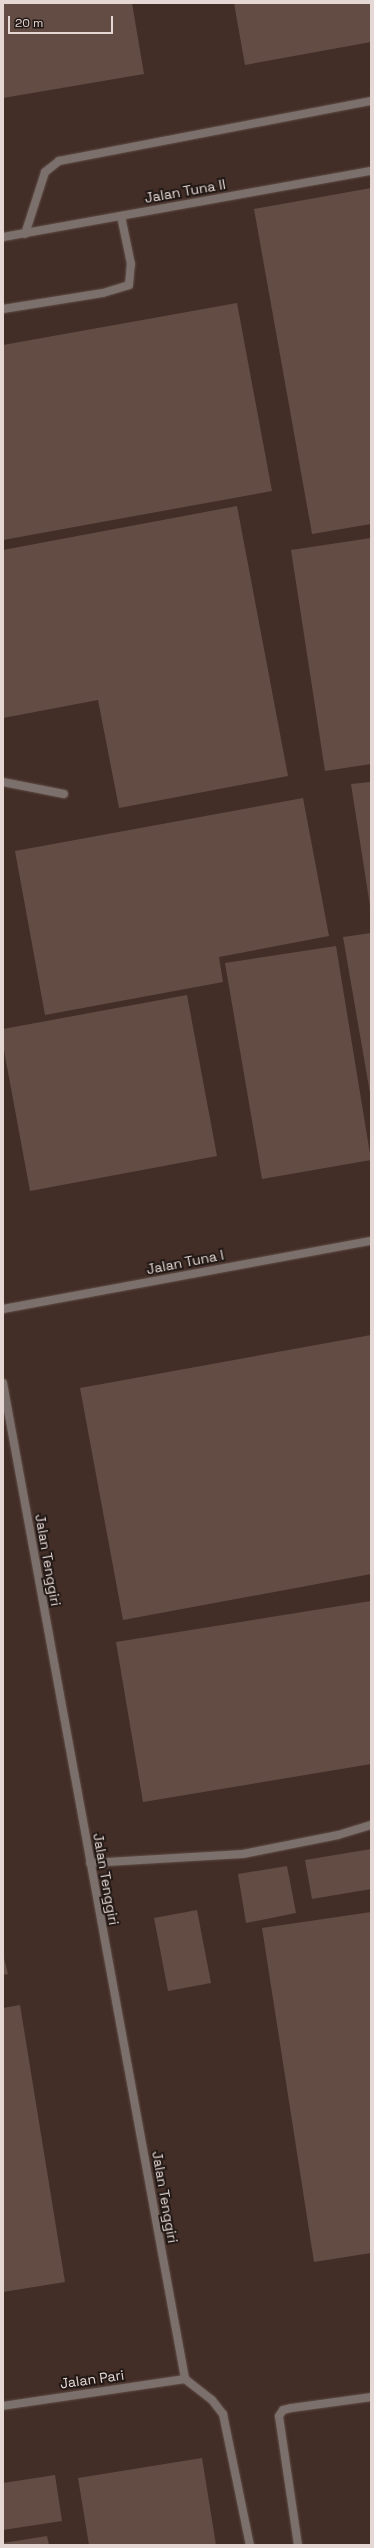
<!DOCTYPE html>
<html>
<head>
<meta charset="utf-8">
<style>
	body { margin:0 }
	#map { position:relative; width:374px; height:2548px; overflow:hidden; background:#432e27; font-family:"Space Grotesk",sans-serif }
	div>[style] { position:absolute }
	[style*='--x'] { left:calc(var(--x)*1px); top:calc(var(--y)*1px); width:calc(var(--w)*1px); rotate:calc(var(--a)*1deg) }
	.building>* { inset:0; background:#634c44 }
	.roads { filter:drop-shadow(0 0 1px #604c46) drop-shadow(0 0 1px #604c46) }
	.lane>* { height:8px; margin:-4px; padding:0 4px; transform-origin:4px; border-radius:4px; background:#7b706c }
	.street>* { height:8px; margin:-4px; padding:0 4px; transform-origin:4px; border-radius:4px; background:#7b706c }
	span { translate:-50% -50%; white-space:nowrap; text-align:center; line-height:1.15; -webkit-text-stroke:4px #221916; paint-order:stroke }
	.street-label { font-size:14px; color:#e5d7d3 }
	.frame { position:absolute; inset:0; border:4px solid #e5d7d3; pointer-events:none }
	.scale { position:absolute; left:8px; top:16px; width:105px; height:18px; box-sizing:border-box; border:2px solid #e5d7d3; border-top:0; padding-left:5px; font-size:12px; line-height:14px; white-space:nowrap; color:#e5d7d3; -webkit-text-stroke:3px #221916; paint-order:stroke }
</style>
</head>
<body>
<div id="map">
	<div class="building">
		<div style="clip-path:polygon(3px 3px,132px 3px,144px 74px,3px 98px)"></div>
		<div style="clip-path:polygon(234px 3px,371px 3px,371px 42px,245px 65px)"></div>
		<div style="clip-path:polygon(371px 188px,371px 524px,312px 534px,254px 209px)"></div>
		<div style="clip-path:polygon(237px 303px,272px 491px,3px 540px,3px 345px)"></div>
		<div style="clip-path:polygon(237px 506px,288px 776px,119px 808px,98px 700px,3px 718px,3px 550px)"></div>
		<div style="clip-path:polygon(371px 538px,371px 764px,325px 771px,291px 550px)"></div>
		<div style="clip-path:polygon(371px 782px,371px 906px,370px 906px,351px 784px)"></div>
		<div style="clip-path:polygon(303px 798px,329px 936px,219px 957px,223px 982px,45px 1015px,15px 851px)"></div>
		<div style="clip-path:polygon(371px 933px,371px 1093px,370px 1093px,343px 937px)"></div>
		<div style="clip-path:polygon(336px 946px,371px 1160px,262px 1179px,225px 963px)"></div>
		<div style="clip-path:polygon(187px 995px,217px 1156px,30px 1191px,3px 1045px,3px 1029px)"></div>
		<div style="clip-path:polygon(371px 1335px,371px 1574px,123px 1620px,80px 1388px)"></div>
		<div style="clip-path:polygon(371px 1601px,371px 1764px,143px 1802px,116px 1642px)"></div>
		<div style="clip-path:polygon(371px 1849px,371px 1889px,312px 1899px,305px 1860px)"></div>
		<div style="clip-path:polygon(287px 1866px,296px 1913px,246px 1923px,238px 1874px)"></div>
		<div style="clip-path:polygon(197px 1910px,211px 1983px,168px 1991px,154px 1918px)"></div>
		<div style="clip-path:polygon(371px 1912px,371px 2253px,314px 2262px,262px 1928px)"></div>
		<div style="clip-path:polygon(3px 1954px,8px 1974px,3px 1975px)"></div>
		<div style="clip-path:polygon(20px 2005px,65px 2282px,3px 2292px,3px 2008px)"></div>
		<div style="clip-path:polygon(202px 2458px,216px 2545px,89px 2545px,78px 2478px)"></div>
		<div style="clip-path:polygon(55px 2475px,62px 2521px,3px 2530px,3px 2483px)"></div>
		<div style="clip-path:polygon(47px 2536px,49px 2545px,3px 2545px,3px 2543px)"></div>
	</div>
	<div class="roads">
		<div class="lane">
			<div style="--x:25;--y:234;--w:65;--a:-72.1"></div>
			<div style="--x:45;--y:172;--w:18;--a:-38"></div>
			<div style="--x:59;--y:161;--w:318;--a:-10.9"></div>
			<div style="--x:3;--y:309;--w:101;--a:-9.1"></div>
			<div style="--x:103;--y:293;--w:27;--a:-17"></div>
			<div style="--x:129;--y:285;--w:21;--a:-85"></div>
			<div style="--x:131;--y:264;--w:49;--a:-101.8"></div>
			<div style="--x:3;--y:782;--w:62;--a:11.1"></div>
			<div style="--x:90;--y:1863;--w:153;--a:-3.4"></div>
			<div style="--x:243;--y:1854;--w:97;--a:-11.3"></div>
			<div style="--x:338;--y:1835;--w:34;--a:-17"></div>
			<div style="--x:185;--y:2379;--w:34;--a:38"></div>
			<div style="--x:212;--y:2400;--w:18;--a:52"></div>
			<div style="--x:223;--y:2414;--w:134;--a:78.4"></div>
			<div style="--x:298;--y:2545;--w:130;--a:-98.4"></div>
			<div style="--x:279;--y:2416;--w:7;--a:-56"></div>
			<div style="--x:283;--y:2410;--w:9;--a:-13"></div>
			<div style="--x:292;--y:2408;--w:80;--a:-7.9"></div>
		</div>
		<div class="street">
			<div style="--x:3;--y:237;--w:374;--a:-10.2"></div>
			<div style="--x:3;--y:1309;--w:374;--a:-10.5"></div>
			<div style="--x:3;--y:1383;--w:1012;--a:79.64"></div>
			<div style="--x:185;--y:2379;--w:184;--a:171.6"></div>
		</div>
	</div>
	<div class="street-label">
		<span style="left:185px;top:191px;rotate:-10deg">Jalan Tuna II</span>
		<span style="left:185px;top:1262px;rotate:-11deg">Jalan Tuna I</span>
		<span style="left:48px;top:1560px;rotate:80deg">Jalan Tenggiri</span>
		<span style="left:106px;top:1879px;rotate:80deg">Jalan Tenggiri</span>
		<span style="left:165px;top:2197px;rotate:80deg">Jalan Tenggiri</span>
		<span style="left:92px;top:2379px;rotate:-8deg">Jalan Pari</span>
	</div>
	<div class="frame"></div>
	<div class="scale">20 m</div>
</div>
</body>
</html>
